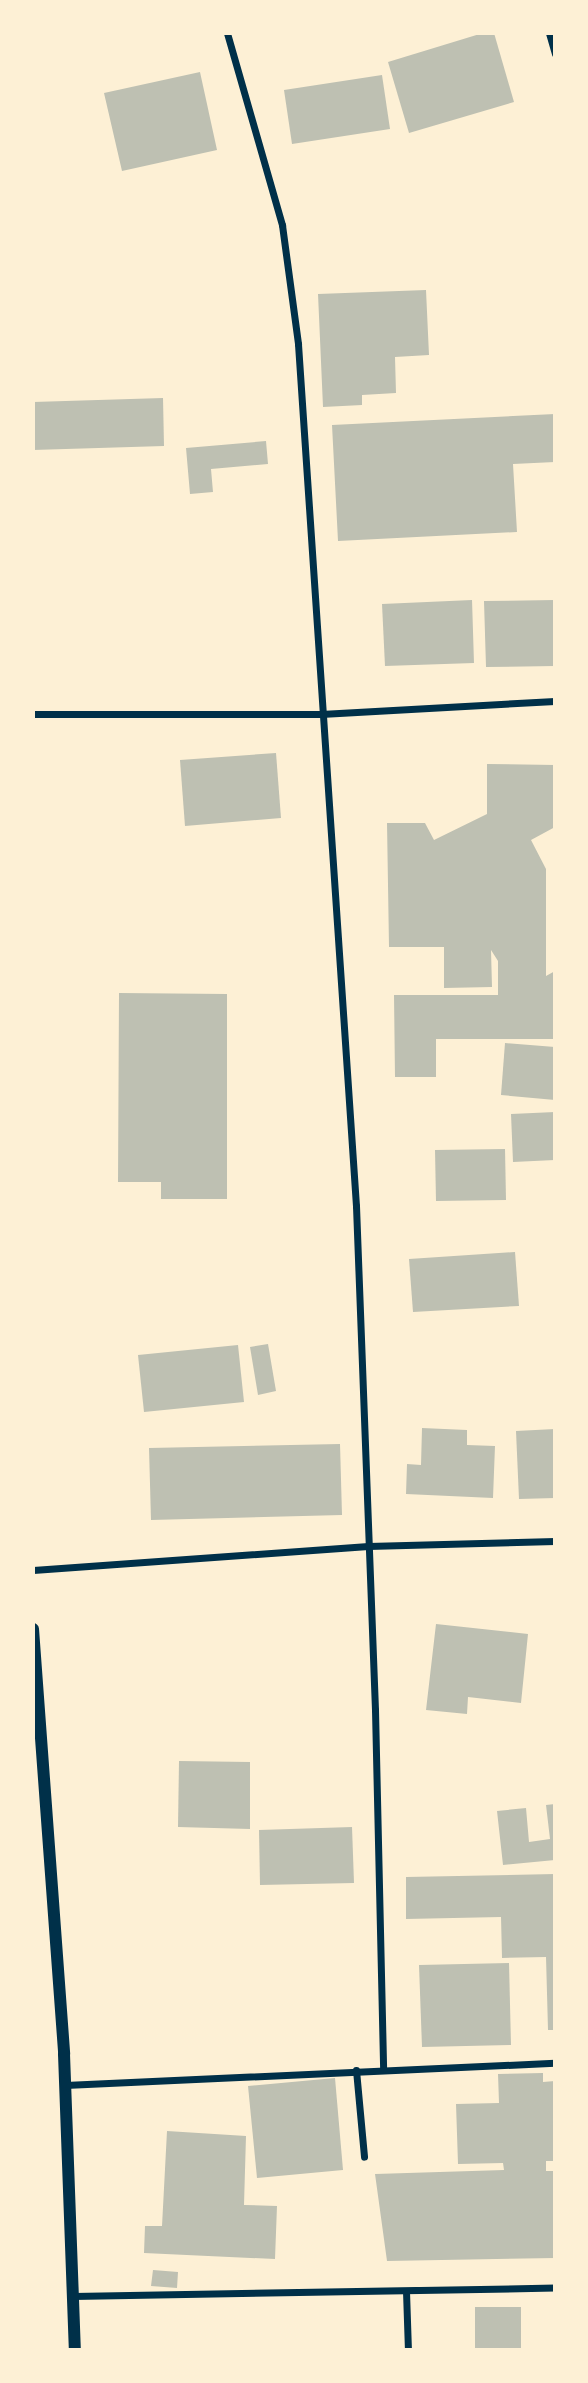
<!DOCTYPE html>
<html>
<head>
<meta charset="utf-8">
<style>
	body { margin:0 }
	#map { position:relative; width:588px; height:2383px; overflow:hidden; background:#fdf0d5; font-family:"Nunito Sans",sans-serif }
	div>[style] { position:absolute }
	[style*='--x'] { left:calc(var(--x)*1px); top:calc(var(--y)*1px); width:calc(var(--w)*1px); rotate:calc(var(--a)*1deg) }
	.building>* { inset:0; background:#bec0b2 }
	.minor>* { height:7px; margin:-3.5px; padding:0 3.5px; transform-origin:3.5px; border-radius:3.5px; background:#003049 }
	.tertiary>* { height:12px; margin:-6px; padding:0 6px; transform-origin:6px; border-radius:6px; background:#003049 }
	span { translate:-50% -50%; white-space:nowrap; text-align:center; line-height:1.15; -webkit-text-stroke:5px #fdf0d5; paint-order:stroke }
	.frame { position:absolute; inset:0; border:35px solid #fdf0d5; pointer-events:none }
</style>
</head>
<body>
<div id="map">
	<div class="building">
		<div style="clip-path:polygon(483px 33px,494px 33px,514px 102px,409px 133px,388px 62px)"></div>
		<div style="clip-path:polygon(200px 72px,217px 150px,122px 171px,104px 93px)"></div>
		<div style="clip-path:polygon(382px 75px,390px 129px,292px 144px,284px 90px)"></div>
		<div style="clip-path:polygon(426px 290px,429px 355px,395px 357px,396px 393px,362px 395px,362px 405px,323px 407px,318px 294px)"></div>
		<div style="clip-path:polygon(163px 398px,164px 446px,33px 450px,33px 402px)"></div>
		<div style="clip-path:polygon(555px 414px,555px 462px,513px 464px,517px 532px,338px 541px,332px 425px)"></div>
		<div style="clip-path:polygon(266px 441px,268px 464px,211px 469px,213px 492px,190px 494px,186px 448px)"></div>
		<div style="clip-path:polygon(472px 600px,474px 663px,385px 666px,382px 604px)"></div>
		<div style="clip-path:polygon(555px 600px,555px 666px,486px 667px,484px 601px)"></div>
		<div style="clip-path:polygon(276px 753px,281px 818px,185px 826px,180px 760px)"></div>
		<div style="clip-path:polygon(487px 764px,555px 765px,555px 827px,531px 840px,546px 869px,546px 976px,555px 971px,555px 1039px,436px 1039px,436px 1077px,395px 1077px,394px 995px,498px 995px,498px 961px,491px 950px,492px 987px,444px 988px,444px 947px,389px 947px,387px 823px,425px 823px,434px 840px,487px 814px)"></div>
		<div style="clip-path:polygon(119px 993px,227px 994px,227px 1199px,161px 1199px,161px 1182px,118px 1182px)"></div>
		<div style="clip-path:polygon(505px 1043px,555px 1047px,555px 1100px,501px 1095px)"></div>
		<div style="clip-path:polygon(555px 1112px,555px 1160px,513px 1162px,511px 1114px)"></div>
		<div style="clip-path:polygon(505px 1149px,506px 1200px,436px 1201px,435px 1150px)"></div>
		<div style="clip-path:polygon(515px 1252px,519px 1306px,413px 1312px,409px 1259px)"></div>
		<div style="clip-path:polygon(268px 1344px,276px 1391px,258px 1395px,250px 1347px)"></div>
		<div style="clip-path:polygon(238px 1345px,244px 1402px,144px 1412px,138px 1355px)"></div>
		<div style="clip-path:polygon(422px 1428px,467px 1430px,467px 1445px,495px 1446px,493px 1498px,406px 1494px,407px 1464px,421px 1465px)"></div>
		<div style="clip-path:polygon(555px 1429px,555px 1498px,519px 1499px,516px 1431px)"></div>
		<div style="clip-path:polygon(340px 1444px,342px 1515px,151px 1520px,149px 1448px)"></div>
		<div style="clip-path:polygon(436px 1624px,528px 1634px,521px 1703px,468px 1697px,467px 1714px,426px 1710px)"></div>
		<div style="clip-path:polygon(179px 1761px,250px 1762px,250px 1829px,178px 1827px)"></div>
		<div style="clip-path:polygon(555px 1804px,555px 1860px,503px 1865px,497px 1811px,526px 1808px,529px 1842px,550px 1839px,546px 1805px)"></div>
		<div style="clip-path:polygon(352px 1827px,354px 1883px,260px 1885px,259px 1830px)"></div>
		<div style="clip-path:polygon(555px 1874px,555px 2030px,548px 2030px,546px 1957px,502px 1958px,501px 1917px,406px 1919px,406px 1877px)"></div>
		<div style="clip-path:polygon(509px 1963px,511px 2045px,422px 2047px,419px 1965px)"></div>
		<div style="clip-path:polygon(543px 2073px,543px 2082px,555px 2081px,555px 2161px,546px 2161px,546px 2171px,555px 2171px,555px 2258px,387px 2261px,375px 2174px,504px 2170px,503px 2163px,458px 2164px,456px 2104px,499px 2103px,498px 2074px)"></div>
		<div style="clip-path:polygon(335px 2078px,343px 2170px,257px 2178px,248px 2086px)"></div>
		<div style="clip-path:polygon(167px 2131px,246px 2136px,244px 2205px,277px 2206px,275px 2259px,144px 2253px,145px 2226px,162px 2226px)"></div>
		<div style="clip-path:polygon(153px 2270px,178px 2272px,177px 2288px,151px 2286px)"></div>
		<div style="clip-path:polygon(475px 2307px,521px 2307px,521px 2350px,475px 2350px)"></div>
	</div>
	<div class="minor">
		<div style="--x:227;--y:33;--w:200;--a:74"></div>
		<div style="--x:282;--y:225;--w:120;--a:82.3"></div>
		<div style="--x:298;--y:344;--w:864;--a:86.15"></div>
		<div style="--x:356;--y:1206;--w:504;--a:87.84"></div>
		<div style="--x:375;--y:1710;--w:360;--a:88.7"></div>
		<div style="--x:549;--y:33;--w:22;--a:74"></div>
		<div style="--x:33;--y:714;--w:288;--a:0"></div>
		<div style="--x:321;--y:714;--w:234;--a:-3.2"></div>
		<div style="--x:33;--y:1570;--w:336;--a:-4.1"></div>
		<div style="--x:368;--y:1546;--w:187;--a:-1.5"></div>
		<div style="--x:356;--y:2070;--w:87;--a:84.7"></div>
		<div style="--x:65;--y:2085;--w:490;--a:-2.6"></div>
		<div style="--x:406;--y:2291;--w:59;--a:88.1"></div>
		<div style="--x:73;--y:2296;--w:482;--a:-1"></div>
	</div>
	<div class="tertiary">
		<div style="--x:33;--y:1629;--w:426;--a:85.8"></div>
		<div style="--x:64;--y:2054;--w:296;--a:87.9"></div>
	</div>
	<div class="frame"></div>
</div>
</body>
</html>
